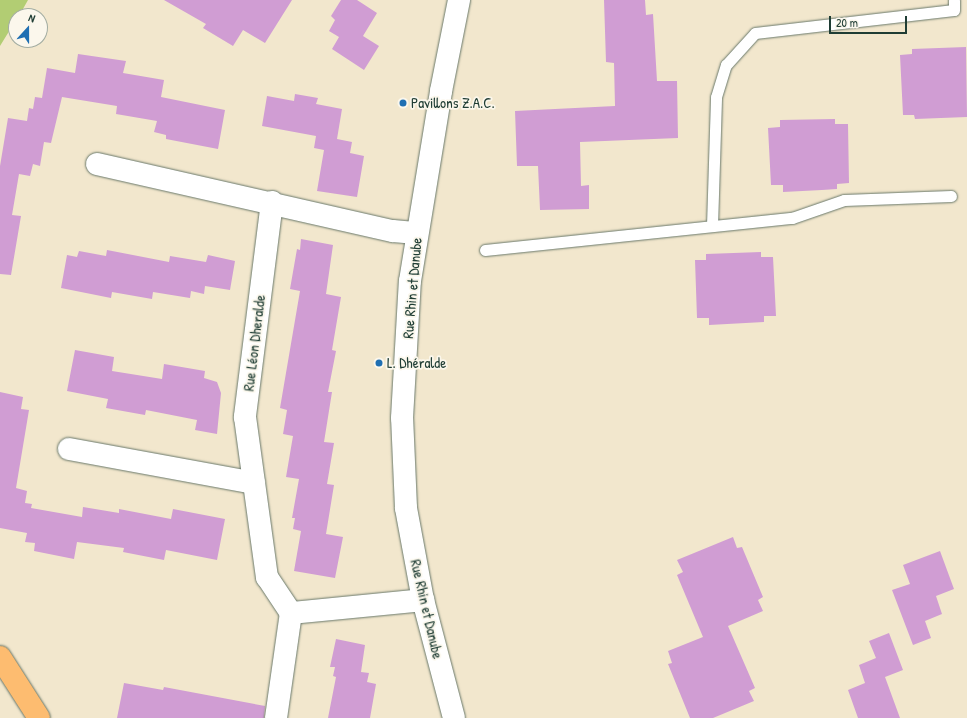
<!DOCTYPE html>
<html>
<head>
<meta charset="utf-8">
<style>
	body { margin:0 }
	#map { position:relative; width:967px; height:718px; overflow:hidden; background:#f2e7cd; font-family:"Patrick Hand",sans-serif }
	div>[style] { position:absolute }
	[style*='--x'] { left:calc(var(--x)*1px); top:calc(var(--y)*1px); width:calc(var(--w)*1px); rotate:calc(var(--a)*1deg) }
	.green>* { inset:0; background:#b2cd73 }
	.building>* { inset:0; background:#d09dd3 }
	.roads { filter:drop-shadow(0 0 1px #69786a) drop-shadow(0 0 1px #69786a) }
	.service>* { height:11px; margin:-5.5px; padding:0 5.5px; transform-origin:5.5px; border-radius:5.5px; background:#fff }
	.minor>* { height:22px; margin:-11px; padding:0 11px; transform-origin:11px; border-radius:11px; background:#fff }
	.motorway>* { height:22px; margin:-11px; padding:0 11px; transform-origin:11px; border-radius:11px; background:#fdbc70 }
	.dots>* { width:11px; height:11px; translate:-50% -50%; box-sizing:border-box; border:2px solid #fbf7ec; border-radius:50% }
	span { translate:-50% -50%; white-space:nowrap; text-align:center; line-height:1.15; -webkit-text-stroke:3.5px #fbf7ec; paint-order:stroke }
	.poi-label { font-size:15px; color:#1f3d34 }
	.left { translate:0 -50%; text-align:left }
	.street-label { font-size:15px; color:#1f3d34 }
	.north { position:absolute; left:8px; top:8px; width:40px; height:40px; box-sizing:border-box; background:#fbf7ec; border:1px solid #a3ada2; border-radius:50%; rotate:21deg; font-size:11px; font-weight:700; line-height:16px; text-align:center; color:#1f3d34 }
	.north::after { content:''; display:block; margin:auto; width:14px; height:18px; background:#1f6fb2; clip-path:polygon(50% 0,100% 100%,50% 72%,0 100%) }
	.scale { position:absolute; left:829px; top:16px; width:78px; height:18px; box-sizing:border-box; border:2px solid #1f3d34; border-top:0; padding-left:5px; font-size:12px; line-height:14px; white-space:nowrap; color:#1f3d34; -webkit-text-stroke:3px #fbf7ec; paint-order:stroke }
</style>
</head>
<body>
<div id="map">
	<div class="green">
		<div style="clip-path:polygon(0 0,28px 0,19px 16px,16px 16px,16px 20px,0 46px)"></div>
	</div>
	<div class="building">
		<div style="clip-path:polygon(164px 0,292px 0,265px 43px,243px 30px,233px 46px,203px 28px,206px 24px)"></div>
		<div style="clip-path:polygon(341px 0,357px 0,377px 13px,363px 36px,379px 46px,364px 70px,332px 49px,339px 37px,329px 31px,335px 20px,331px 16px)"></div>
		<div style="clip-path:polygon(604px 0,645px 0,646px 15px,653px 14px,657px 81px,677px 81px,678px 138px,580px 142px,581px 186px,589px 185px,589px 209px,540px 210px,538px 166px,517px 166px,515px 111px,615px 106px,614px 63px,606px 62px)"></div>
		<div style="clip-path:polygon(966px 47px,967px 117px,915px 119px,914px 115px,903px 115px,900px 55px,912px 54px,912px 49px)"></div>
		<div style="clip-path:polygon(78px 54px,126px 61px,123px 73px,164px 80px,161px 97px,225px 110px,218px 149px,166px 139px,166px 135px,154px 132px,157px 121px,116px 114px,117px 106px,62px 97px,51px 143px,44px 142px,40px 166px,33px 164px,30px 176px,19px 174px,12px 215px,21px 216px,11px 275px,0 274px,0 166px,8px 118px,27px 121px,29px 108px,33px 109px,35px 97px,42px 98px,47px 68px,75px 73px)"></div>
		<div style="clip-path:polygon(295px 94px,318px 98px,316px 104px,342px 109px,337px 139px,352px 142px,350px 153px,364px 156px,357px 197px,317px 191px,324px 150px,314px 148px,316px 136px,262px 126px,267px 96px,294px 101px)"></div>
		<div style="clip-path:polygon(835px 119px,835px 124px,848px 124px,849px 183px,837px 184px,837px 189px,822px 190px,783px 192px,783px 185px,771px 185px,768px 128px,780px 127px,780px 120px)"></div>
		<div style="clip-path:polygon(301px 239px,333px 245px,326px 294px,341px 297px,332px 350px,336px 351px,328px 392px,332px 392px,324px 442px,334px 443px,327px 484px,334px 485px,326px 534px,343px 537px,335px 578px,294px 571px,301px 531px,293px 529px,295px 518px,292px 518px,299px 479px,286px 477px,293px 436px,283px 434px,287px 410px,280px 408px,300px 291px,290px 289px,297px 249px,300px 250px)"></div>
		<div style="clip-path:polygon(107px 250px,169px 262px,170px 256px,206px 262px,208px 255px,235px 261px,230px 290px,205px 286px,204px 294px,191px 291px,190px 298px,153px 292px,152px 299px,112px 292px,111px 298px,61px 288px,67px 255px,77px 257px,79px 251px,106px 256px)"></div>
		<div style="clip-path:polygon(761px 252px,761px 257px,773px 257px,776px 316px,764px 316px,764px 322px,709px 325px,709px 318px,697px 318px,695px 260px,706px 260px,706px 254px)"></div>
		<div style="clip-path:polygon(75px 350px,114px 357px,112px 371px,162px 379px,164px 364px,205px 371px,204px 378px,217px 382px,221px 393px,217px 434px,195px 430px,197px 420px,146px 410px,145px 415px,106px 408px,108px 399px,67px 391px)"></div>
		<div style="clip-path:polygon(0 392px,23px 397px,21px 409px,29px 410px,16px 488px,27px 491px,25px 503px,32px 504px,31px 508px,82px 517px,83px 507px,119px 513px,119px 509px,171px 519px,173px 509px,225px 519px,217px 560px,166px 550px,164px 560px,123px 552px,124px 548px,77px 542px,74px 559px,34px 551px,35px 543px,25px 542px,27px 533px,0 528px)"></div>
		<div style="clip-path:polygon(733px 537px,737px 548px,742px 547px,763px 597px,758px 600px,763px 611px,728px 626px,755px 688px,749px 691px,754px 701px,713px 718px,690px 718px,668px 664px,672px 663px,668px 651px,703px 637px,677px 575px,683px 572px,677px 560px)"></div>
		<div style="clip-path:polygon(940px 551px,954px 589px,936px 596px,942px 614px,925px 621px,931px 638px,913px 645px,892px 590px,910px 584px,903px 565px)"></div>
		<div style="clip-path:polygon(889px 633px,903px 670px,885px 677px,900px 718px,858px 718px,848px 690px,865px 683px,859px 665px,876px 658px,869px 641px)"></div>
		<div style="clip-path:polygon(336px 639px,365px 645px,361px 672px,369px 673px,367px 682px,376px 684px,370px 718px,328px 718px,336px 677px,333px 676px,335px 667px,330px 667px)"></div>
		<div style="clip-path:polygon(124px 683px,163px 690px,164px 687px,265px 706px,264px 718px,117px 718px)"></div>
	</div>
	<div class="roads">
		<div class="service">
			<div style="--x:712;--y:226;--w:129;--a:-88.2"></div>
			<div style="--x:716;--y:97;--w:34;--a:-73"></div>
			<div style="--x:726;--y:65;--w:43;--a:-47.8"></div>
			<div style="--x:755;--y:33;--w:200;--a:-6.6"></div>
			<div style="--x:954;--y:10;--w:10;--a:-90"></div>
			<div style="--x:485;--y:250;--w:309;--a:-6"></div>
			<div style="--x:792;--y:218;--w:55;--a:-19.1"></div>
			<div style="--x:844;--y:200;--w:107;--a:-2.1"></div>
		</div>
		<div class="minor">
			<div style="--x:97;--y:164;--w:303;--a:12.8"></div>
			<div style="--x:393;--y:231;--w:24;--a:5"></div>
			<div style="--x:272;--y:202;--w:217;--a:97.2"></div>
			<div style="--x:245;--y:417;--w:162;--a:82.2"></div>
			<div style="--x:267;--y:577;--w:43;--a:56.3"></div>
			<div style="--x:291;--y:613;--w:133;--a:-5.6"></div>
			<div style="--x:69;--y:449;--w:188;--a:10.4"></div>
			<div style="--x:276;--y:718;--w:106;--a:-81.9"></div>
			<div style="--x:454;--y:718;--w:122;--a:-104.7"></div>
			<div style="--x:423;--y:600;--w:94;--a:-100.5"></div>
			<div style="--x:406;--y:508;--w:90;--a:-92.5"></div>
			<div style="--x:402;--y:418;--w:137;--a:-86.7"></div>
			<div style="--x:410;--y:281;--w:193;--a:-80.7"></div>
			<div style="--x:441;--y:91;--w:93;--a:-78.8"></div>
		</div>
		<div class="motorway">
			<div style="--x:0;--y:657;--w:72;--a:57.4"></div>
		</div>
	</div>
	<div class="dots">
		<div style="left:403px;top:103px;background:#1f6fb2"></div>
		<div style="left:379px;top:363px;background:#1f6fb2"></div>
	</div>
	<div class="poi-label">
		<span class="left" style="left:411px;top:103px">Pavillons Z.A.C.</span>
		<span class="left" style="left:387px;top:363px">L. Dhéralde</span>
	</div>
	<div class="street-label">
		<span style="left:412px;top:288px;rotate:-85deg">Rue Rhin et Danube</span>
		<span style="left:254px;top:343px;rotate:-83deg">Rue Léon Dheralde</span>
		<span style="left:427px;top:609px;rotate:77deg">Rue Rhin et Danube</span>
	</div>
	<div class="north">N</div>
	<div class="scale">20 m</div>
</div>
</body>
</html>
